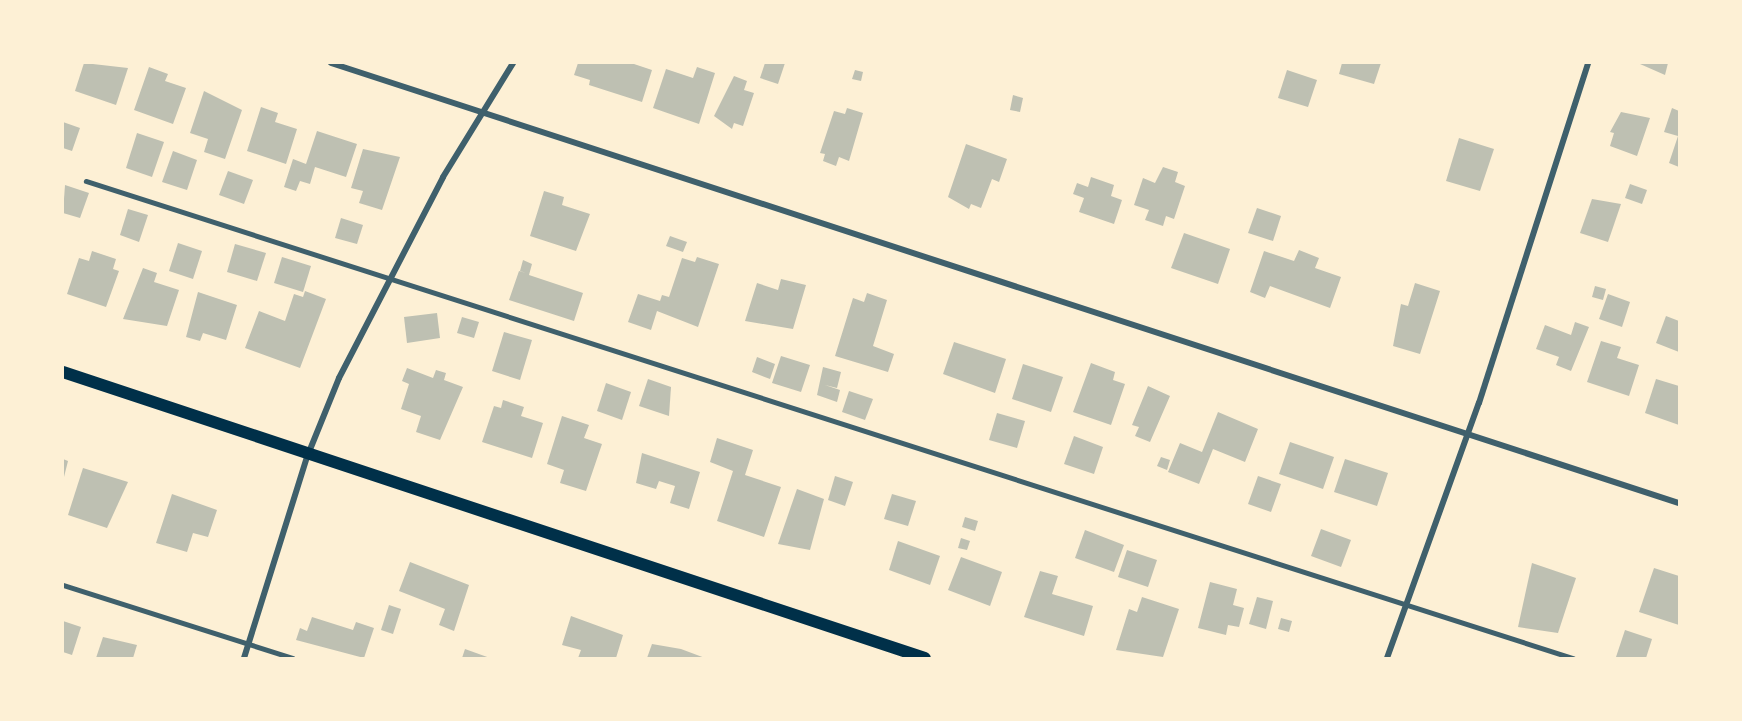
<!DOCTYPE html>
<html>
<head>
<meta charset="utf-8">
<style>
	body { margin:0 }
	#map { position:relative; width:1742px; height:721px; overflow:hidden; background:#fdf0d5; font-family:Cabin,sans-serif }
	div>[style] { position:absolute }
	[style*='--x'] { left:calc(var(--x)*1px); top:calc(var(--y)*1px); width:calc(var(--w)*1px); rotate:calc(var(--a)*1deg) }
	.building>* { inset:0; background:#bec0b2 }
	.service>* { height:4.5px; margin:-2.25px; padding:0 2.25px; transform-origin:2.25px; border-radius:2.25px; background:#3f606c }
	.minor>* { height:6px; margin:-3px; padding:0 3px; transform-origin:3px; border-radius:3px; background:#3f606c }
	.secondary>* { height:12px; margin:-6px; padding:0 6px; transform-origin:6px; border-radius:6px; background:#003049 }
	span { translate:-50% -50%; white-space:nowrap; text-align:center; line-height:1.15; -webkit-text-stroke:4.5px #fdf0d5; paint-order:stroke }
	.frame { position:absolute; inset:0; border:64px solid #fdf0d5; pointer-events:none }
</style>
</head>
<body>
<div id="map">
	<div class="building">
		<div style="clip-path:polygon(84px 63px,128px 68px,116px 105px,75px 91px)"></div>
		<div style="clip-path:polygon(578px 63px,631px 63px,652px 70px,642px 102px,589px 85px,590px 80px,574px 75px)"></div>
		<div style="clip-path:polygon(765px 63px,785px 63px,778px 84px,760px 78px)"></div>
		<div style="clip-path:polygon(1342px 63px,1381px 63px,1374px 84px,1339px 74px)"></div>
		<div style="clip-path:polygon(1668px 63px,1665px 75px,1640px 64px,1640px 63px)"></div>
		<div style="clip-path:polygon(149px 67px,168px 74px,165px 81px,186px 88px,173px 124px,134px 110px)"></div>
		<div style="clip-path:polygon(697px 67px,715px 73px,699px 124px,653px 108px,666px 69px,693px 78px)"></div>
		<div style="clip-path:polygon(855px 70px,863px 72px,861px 81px,852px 79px)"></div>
		<div style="clip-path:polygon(1287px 70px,1317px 80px,1308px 107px,1278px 98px)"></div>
		<div style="clip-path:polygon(734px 76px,747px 81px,744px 90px,754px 93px,743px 126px,734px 123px,732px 129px,714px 116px)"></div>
		<div style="clip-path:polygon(204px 91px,242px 110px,225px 159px,204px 152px,208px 139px,190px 133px)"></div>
		<div style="clip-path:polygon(1013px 95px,1023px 98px,1020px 112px,1010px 110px)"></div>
		<div style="clip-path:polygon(261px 107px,278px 113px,275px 122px,297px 129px,286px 164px,247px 151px)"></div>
		<div style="clip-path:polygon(847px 108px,863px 113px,849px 161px,839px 157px,836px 166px,823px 161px,825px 154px,820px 153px,834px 111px,845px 114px)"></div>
		<div style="clip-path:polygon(1672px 108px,1679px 111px,1679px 167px,1669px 163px,1678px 136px,1664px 132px)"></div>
		<div style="clip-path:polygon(1621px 112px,1650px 118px,1637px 156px,1610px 146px,1614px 133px,1610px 132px)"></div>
		<div style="clip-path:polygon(63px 122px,80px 128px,72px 151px,63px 148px)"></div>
		<div style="clip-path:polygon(317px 131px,357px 144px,346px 177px,315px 167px,310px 184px,300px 181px,296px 191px,284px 187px,293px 159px,306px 164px)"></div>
		<div style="clip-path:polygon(137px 133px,164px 142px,152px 177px,126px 168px)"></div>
		<div style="clip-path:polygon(1459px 138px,1494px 149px,1480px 191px,1446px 181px)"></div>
		<div style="clip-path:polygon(966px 144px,1007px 159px,999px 182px,992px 179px,981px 208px,971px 204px,969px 209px,948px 197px)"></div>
		<div style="clip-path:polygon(363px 149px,400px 157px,382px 210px,359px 203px,363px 191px,351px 188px)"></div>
		<div style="clip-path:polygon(173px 151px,197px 160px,187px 190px,162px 182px)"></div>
		<div style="clip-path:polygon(1163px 167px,1178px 172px,1175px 182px,1185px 186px,1174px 219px,1166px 216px,1163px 226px,1145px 220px,1149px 210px,1134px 205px,1143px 178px,1155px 183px)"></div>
		<div style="clip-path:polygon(228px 171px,253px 180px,244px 204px,219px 195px)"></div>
		<div style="clip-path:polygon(1091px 177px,1114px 185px,1111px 196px,1122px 200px,1114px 224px,1079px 212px,1084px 198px,1073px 194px,1077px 183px,1088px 187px)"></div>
		<div style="clip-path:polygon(1630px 184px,1647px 190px,1642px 204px,1625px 198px)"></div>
		<div style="clip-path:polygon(65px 185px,89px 193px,80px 218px,63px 213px)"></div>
		<div style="clip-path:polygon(544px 191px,564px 197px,562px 205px,590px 214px,576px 251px,530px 236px)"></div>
		<div style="clip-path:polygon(1592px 199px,1621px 204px,1608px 242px,1580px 233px)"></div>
		<div style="clip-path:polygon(1257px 208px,1281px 216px,1273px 241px,1248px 233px)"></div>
		<div style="clip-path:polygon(128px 209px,148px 215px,139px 242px,120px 235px)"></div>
		<div style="clip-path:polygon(341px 218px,363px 225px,357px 244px,335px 238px)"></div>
		<div style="clip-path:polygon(1184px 233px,1230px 249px,1218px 284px,1171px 268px)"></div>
		<div style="clip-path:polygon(670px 236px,687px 242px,683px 252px,666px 246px)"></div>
		<div style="clip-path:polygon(178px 243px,202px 251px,193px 279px,169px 271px)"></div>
		<div style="clip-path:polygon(235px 244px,266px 253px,257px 281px,227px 272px)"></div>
		<div style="clip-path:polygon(1299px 250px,1319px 258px,1315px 268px,1341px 277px,1330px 308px,1270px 286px,1265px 298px,1250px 292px,1264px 251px,1294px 261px)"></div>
		<div style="clip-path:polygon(92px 251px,116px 259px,113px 269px,119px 271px,106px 307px,67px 294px,79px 258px,89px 261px)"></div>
		<div style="clip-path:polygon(282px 257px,311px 266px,303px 292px,274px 283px)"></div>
		<div style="clip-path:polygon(697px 257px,719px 264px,698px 327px,657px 311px,651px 330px,628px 322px,638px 294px,660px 301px,662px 295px,669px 297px,682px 258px,695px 262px)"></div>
		<div style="clip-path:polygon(523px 260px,532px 264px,529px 275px,583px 293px,574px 321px,509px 300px,519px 271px,526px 273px,520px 271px)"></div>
		<div style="clip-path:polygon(143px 268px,157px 273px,154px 282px,179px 290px,167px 326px,123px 319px)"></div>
		<div style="clip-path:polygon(781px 279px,806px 285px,793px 329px,745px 321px,757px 283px,778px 290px)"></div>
		<div style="clip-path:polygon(1415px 283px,1440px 291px,1420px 354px,1393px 346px,1401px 304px,1408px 306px)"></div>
		<div style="clip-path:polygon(1595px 286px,1606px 289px,1603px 300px,1592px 297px)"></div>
		<div style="clip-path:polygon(305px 291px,326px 299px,300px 368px,245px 348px,259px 311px,285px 321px,294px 294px,303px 297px)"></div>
		<div style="clip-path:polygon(198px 292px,237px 305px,226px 340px,203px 333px,200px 341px,186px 337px)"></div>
		<div style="clip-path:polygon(867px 293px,887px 300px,873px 346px,894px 354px,888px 372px,835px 356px,853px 298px,864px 302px)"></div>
		<div style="clip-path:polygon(1608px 294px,1630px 302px,1622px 327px,1599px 319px)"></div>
		<div style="clip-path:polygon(437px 313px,440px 338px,407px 343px,404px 317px)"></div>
		<div style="clip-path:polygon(1666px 316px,1679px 321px,1679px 352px,1656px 343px)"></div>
		<div style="clip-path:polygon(462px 317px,479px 322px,474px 338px,457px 333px)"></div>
		<div style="clip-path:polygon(1575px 322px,1589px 327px,1571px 371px,1556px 365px,1559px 357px,1536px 349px,1545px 325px,1571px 335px)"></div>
		<div style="clip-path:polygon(504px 332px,532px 340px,520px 380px,492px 371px)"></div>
		<div style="clip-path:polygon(1601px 341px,1621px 347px,1617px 358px,1639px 365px,1629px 396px,1587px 382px)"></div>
		<div style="clip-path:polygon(954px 342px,1006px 359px,995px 393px,943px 374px)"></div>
		<div style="clip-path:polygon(781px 356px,810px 365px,801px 392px,772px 383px)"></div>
		<div style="clip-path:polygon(757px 357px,775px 364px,770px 379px,752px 372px)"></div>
		<div style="clip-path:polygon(1091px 363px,1115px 372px,1113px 380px,1125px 384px,1111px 425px,1073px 412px)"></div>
		<div style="clip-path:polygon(1023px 364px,1063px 377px,1051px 412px,1012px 399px)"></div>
		<div style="clip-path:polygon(823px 367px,841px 372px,837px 388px,825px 385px,840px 390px,837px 402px,817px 395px)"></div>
		<div style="clip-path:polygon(407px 368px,433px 378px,436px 370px,446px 373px,444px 380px,463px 387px,440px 440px,416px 432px,421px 416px,401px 409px,409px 384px,402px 381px)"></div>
		<div style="clip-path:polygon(648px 379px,671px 387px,669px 416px,639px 406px)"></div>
		<div style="clip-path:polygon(1656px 379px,1679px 386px,1679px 425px,1645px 413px)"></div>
		<div style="clip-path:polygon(606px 383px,631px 392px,622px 420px,597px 411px)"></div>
		<div style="clip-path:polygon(1148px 386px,1170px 396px,1150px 442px,1135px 436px,1139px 427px,1132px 425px)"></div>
		<div style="clip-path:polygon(849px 391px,873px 399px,865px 420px,842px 412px)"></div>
		<div style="clip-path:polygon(503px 400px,524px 407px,521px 416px,543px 423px,532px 458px,482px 442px,494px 406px,501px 408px)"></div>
		<div style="clip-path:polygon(1218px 412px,1258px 429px,1245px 462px,1213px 449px,1199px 484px,1168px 472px,1180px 443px,1202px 452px)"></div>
		<div style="clip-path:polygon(997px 413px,1025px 421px,1017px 448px,989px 440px)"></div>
		<div style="clip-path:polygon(562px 416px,589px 425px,584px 438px,602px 444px,586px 491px,560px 483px,564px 470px,547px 464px)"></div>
		<div style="clip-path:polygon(1074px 436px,1103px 447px,1094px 474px,1064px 464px)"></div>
		<div style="clip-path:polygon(717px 438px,753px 450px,745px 475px,781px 487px,764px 537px,717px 521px,733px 471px,710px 462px)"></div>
		<div style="clip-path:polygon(1290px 442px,1334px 457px,1323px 489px,1279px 474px)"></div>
		<div style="clip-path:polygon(642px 453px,700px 472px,689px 509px,670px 503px,675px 486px,659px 481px,656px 489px,636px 483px)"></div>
		<div style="clip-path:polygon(1161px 457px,1170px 460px,1167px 470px,1157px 466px)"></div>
		<div style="clip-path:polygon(63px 459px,68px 461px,64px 477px,63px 476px)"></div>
		<div style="clip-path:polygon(1345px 459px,1388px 473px,1377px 506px,1334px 492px)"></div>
		<div style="clip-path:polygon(83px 468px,128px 482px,107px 528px,68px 515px)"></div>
		<div style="clip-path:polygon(835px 476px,853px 482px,845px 506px,828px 500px)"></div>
		<div style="clip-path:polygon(1258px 476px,1281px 484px,1271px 512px,1248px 504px)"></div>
		<div style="clip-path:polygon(797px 489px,824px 499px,810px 550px,778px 544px)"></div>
		<div style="clip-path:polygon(172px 494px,217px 510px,208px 537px,193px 533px,187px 552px,156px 543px)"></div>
		<div style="clip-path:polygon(892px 494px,916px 501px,908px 526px,884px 519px)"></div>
		<div style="clip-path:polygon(965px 517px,978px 521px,975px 531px,962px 527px)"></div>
		<div style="clip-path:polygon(1321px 529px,1351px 540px,1341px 567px,1311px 556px)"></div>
		<div style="clip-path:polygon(1085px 530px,1124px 545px,1114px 572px,1075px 558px)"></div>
		<div style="clip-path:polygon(961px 538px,970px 541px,967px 550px,958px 548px)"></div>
		<div style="clip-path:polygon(898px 541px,940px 556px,930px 585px,889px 570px)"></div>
		<div style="clip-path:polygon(1127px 550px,1157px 560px,1148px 587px,1118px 577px)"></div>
		<div style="clip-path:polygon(961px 557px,1002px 572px,990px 606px,948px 590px)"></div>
		<div style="clip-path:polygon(410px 562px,469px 585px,454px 631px,439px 625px,445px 609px,399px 591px)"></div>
		<div style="clip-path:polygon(1532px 563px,1576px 578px,1558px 633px,1518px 627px)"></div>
		<div style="clip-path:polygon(1654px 568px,1679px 576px,1679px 625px,1639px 612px)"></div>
		<div style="clip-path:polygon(1040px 571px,1058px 576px,1052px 594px,1093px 606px,1084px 636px,1024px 617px)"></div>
		<div style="clip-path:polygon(1210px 582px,1237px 589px,1233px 605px,1244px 608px,1239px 627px,1228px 625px,1226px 635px,1198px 628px)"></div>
		<div style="clip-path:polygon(1142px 597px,1179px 609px,1163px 657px,1116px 650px,1129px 609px,1137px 612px)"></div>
		<div style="clip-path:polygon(1257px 597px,1273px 601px,1266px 629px,1249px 624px)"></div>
		<div style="clip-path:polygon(389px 605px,401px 609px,393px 634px,381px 630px)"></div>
		<div style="clip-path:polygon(571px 616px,623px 635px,616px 658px,578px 658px,581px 650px,562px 645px)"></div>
		<div style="clip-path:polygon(312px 617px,353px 630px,356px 622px,374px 628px,364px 658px,296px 640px,300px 628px,307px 631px)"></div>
		<div style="clip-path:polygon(1281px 618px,1292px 621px,1289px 632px,1278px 629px)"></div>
		<div style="clip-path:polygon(63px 621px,81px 627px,72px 655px,63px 652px)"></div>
		<div style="clip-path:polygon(1625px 630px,1652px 639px,1646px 658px,1616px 657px)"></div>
		<div style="clip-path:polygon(103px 637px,137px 645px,133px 658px,96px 658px)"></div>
		<div style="clip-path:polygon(652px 644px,681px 649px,705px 658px,647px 658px)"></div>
		<div style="clip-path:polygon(465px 649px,490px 658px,462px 658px)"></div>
	</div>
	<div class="service">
		<div style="--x:86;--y:181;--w:1562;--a:17.79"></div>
		<div style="--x:63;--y:585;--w:241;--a:17.6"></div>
	</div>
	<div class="minor">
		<div style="--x:331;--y:63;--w:1418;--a:18.08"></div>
		<div style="--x:244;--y:658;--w:211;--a:-72.6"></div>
		<div style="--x:307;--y:457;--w:85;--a:-67.9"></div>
		<div style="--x:339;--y:378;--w:226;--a:-62.6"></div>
		<div style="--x:443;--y:177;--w:134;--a:-58.4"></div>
		<div style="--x:1387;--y:658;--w:271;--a:-70.2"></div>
		<div style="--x:1479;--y:403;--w:357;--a:-72.2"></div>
	</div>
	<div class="secondary">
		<div style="--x:63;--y:372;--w:908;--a:18.36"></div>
	</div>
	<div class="frame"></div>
</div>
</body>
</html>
